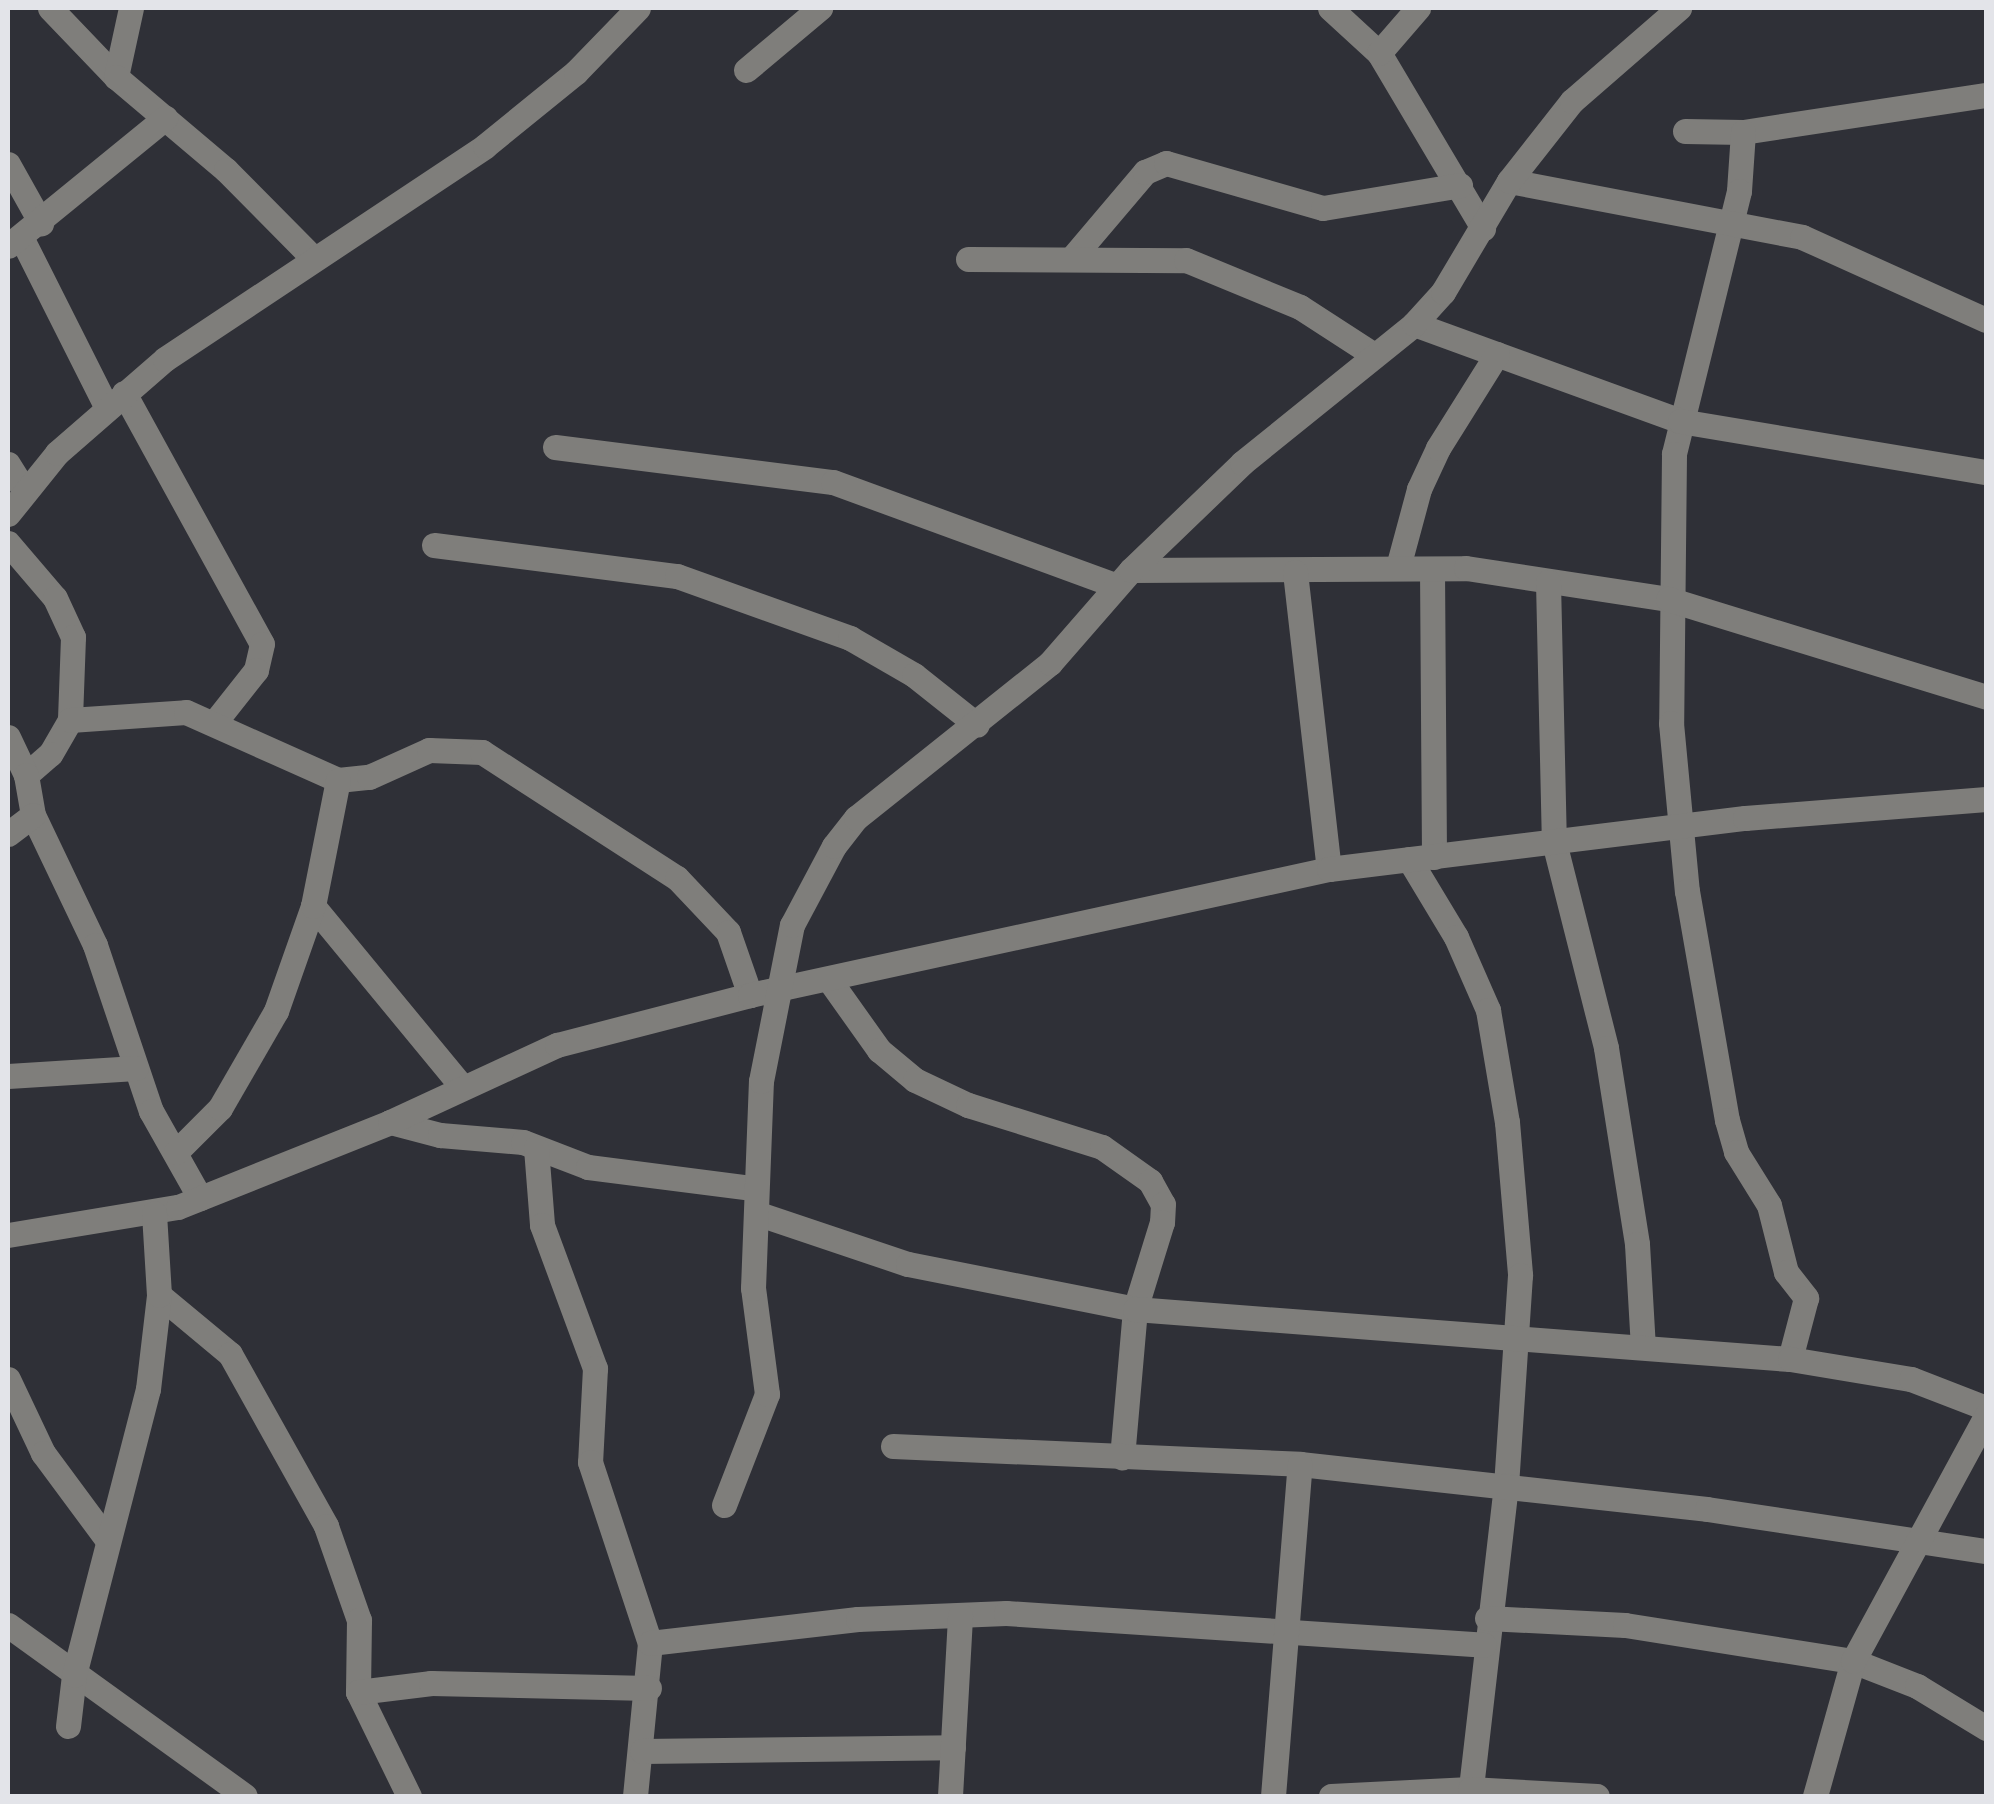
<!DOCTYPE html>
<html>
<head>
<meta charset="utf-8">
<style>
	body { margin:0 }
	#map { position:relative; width:1994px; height:1804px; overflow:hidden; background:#2f3037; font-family:Quicksand,sans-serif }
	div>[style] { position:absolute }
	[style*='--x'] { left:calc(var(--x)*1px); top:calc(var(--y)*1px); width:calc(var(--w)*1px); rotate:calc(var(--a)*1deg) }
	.minor>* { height:25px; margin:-12.5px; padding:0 12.5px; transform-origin:12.5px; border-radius:12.5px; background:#7f7e7b }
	span { translate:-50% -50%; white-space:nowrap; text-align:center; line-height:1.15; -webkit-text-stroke:8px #18191b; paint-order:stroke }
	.frame { position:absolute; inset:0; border:10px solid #e3e4e9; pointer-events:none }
</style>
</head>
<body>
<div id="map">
	<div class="minor">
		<div style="--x:50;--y:8;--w:95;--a:46.3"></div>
		<div style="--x:131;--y:8;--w:71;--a:102.3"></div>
		<div style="--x:116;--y:77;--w:144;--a:40.2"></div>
		<div style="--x:226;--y:170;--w:125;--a:45.3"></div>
		<div style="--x:1330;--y:8;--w:67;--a:42.6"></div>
		<div style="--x:1379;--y:53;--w:204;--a:59.3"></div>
		<div style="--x:1379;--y:53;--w:60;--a:-49.1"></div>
		<div style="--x:746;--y:70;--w:97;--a:-40"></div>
		<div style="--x:1685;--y:131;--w:58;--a:1"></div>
		<div style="--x:1743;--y:132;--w:246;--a:-8.7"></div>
		<div style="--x:1743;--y:132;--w:59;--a:93.9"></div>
		<div style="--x:1739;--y:191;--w:271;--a:103.9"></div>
		<div style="--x:1674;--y:454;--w:269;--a:90.6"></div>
		<div style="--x:1671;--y:723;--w:169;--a:84.6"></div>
		<div style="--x:1687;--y:891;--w:232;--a:80.1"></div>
		<div style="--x:1727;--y:1120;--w:33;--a:74"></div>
		<div style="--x:1736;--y:1152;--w:62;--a:58.1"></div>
		<div style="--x:1769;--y:1205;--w:69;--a:75.8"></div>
		<div style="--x:1786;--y:1272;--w:33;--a:52"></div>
		<div style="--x:1806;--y:1298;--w:63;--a:104.7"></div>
		<div style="--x:8;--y:164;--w:68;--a:60.8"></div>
		<div style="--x:1509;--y:181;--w:298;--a:10.8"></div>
		<div style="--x:1802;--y:237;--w:202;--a:24.3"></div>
		<div style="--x:21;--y:237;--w:191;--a:63.3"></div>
		<div style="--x:8;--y:246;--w:203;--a:-39.2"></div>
		<div style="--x:1072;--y:258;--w:113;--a:-49.7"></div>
		<div style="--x:1145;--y:172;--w:23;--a:-23"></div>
		<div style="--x:1166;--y:163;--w:163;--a:16"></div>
		<div style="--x:1323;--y:208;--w:139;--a:-9.5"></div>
		<div style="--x:968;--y:259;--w:218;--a:0.3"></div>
		<div style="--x:1186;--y:260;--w:123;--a:22.4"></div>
		<div style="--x:1300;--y:307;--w:85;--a:32.9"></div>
		<div style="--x:1414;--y:324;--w:283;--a:20"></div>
		<div style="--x:1680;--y:421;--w:310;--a:9.5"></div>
		<div style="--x:124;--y:393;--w:286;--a:61.2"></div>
		<div style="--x:262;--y:644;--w:27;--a:103"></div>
		<div style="--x:256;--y:670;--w:66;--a:128.3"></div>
		<div style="--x:555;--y:447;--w:280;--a:7.2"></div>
		<div style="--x:833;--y:482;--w:302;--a:20.1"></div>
		<div style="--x:8;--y:464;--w:31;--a:58"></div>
		<div style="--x:8;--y:514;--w:78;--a:-51.2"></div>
		<div style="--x:57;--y:453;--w:143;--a:-41"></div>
		<div style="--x:165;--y:359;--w:384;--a:-33.6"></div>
		<div style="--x:485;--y:146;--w:117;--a:-39.1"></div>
		<div style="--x:576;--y:72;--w:89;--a:-45.9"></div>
		<div style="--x:8;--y:543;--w:72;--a:49.5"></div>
		<div style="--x:55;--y:598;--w:43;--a:65.2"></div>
		<div style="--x:73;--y:637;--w:83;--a:92.1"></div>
		<div style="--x:70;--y:720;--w:39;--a:120"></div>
		<div style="--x:50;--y:754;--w:32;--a:139"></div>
		<div style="--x:434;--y:545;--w:245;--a:7.3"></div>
		<div style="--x:677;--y:576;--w:184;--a:19.7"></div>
		<div style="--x:850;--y:638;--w:74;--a:30"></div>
		<div style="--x:914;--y:675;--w:80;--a:38.4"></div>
		<div style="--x:1398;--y:567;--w:81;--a:-74.9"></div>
		<div style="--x:1419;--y:489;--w:45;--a:-65.1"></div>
		<div style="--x:1438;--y:448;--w:111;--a:-57.9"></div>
		<div style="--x:1432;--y:569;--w:288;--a:89.6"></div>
		<div style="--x:1131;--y:570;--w:335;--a:-0.3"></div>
		<div style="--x:1466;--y:568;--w:204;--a:8.7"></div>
		<div style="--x:1668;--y:599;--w:333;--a:17.1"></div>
		<div style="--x:1295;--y:572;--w:299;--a:83.5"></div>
		<div style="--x:1548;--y:582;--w:260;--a:88.7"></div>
		<div style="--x:1554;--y:842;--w:212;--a:75.8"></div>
		<div style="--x:1606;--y:1048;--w:198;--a:81"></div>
		<div style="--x:1637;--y:1244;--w:103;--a:86.7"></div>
		<div style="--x:70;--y:720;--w:116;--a:-3.9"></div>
		<div style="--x:186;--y:712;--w:167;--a:24.1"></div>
		<div style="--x:338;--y:780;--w:31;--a:-6"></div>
		<div style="--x:369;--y:777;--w:66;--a:-24.2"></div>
		<div style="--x:429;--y:750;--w:53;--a:2.2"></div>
		<div style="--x:482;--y:752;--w:232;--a:32.9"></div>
		<div style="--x:677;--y:878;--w:74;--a:46.6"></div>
		<div style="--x:728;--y:932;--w:67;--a:70.8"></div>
		<div style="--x:8;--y:737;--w:42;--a:64.7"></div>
		<div style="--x:26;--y:775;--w:41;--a:80.1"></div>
		<div style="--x:33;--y:815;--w:144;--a:64.5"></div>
		<div style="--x:95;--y:945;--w:175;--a:71.4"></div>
		<div style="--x:151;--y:1111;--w:100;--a:60.6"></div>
		<div style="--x:8;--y:834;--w:31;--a:-37"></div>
		<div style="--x:1409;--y:859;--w:91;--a:58.9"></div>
		<div style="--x:1456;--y:937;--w:80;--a:66.3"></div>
		<div style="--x:1488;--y:1010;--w:114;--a:80.4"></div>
		<div style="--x:1507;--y:1122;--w:154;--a:85.1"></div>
		<div style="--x:1520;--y:1275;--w:210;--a:93.8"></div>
		<div style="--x:1506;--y:1485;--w:313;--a:96.6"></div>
		<div style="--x:313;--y:906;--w:234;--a:50.5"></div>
		<div style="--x:830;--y:981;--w:85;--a:54.6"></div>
		<div style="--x:879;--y:1050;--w:47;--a:39.8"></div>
		<div style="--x:915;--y:1080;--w:59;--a:25.3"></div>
		<div style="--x:968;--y:1105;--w:140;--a:17.4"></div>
		<div style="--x:1102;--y:1147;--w:59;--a:35.3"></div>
		<div style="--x:1150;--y:1181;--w:26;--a:61"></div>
		<div style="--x:1163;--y:1204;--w:18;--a:93"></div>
		<div style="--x:1162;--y:1222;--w:91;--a:107.2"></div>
		<div style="--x:1135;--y:1309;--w:149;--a:95"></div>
		<div style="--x:8;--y:1076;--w:128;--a:-3.6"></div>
		<div style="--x:390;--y:1122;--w:52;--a:14.6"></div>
		<div style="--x:440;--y:1135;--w:83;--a:4.8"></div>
		<div style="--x:523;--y:1142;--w:70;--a:21"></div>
		<div style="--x:588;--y:1167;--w:166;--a:7.3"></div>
		<div style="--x:536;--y:1148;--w:77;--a:85.5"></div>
		<div style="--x:542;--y:1225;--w:153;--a:69.7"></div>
		<div style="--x:595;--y:1368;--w:94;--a:93"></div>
		<div style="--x:590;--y:1462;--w:191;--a:71.7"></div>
		<div style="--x:650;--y:1643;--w:154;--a:95.6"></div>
		<div style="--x:176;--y:1152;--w:62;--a:-45"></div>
		<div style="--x:220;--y:1108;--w:112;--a:-60"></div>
		<div style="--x:276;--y:1011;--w:111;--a:-70.6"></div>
		<div style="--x:313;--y:906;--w:128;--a:-78.8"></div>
		<div style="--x:759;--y:1214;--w:157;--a:18.6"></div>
		<div style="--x:908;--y:1264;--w:231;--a:11.2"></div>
		<div style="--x:1135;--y:1309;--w:657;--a:4.37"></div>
		<div style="--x:1790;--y:1359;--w:123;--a:9.4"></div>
		<div style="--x:1911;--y:1379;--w:80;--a:21.1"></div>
		<div style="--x:8;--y:1235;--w:172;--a:-9.4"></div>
		<div style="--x:178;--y:1207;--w:228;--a:-21.8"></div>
		<div style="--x:390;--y:1122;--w:184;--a:-24.8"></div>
		<div style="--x:557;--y:1045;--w:199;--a:-14.5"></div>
		<div style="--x:750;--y:995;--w:593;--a:-12.28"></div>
		<div style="--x:1329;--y:869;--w:419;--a:-7"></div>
		<div style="--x:1745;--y:818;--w:242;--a:-4.5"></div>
		<div style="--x:159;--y:1295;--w:92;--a:39.7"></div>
		<div style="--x:230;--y:1354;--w:197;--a:60.8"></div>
		<div style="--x:326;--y:1526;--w:100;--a:70.7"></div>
		<div style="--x:359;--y:1620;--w:72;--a:90.8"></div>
		<div style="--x:358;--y:1692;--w:116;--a:63.9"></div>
		<div style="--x:8;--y:1379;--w:82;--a:64.7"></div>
		<div style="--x:43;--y:1453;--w:109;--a:53.5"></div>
		<div style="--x:893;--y:1446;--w:407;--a:2.5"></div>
		<div style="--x:1300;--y:1464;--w:409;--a:6.3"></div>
		<div style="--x:1707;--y:1509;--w:282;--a:8.6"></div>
		<div style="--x:724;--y:1505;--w:119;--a:-68.8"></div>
		<div style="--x:767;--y:1394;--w:107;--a:-97.5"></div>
		<div style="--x:753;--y:1288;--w:207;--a:-87.8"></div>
		<div style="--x:761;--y:1081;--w:159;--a:-78.8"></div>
		<div style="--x:792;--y:925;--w:89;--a:-62"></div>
		<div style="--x:834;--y:846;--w:36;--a:-52"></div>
		<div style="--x:856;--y:818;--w:248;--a:-38.6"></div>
		<div style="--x:1050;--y:663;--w:123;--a:-48.9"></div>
		<div style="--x:1131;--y:570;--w:154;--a:-43.9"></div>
		<div style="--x:1242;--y:463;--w:221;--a:-38.9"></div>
		<div style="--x:1414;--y:324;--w:43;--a:-47.8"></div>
		<div style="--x:1443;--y:292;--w:129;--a:-59.3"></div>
		<div style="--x:1509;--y:181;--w:102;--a:-51.8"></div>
		<div style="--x:1572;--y:101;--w:142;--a:-41"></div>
		<div style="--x:1487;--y:1618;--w:138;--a:2.9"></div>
		<div style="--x:1625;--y:1625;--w:231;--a:9"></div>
		<div style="--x:1853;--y:1661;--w:69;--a:21.3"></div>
		<div style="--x:1917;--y:1686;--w:81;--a:31.3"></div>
		<div style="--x:8;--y:1625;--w:292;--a:35.8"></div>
		<div style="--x:650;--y:1643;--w:209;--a:-6.6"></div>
		<div style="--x:858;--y:1619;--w:148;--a:-2.3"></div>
		<div style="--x:1006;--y:1613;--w:479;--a:3.8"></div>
		<div style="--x:358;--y:1692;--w:74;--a:-7"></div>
		<div style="--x:431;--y:1683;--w:218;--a:1.3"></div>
		<div style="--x:68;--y:1726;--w:51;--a:-83.3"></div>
		<div style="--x:74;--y:1675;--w:295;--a:-75.5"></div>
		<div style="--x:148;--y:1389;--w:95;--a:-83.3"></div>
		<div style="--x:159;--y:1295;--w:82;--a:-93.5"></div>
		<div style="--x:642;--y:1751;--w:311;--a:-0.7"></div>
		<div style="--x:950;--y:1796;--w:181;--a:-86.8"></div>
		<div style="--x:1273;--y:1796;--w:333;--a:-85.4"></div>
		<div style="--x:1331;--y:1796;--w:139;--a:-2.9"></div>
		<div style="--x:1470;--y:1789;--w:127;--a:3.2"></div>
		<div style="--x:1815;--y:1796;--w:140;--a:-74.3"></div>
		<div style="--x:1853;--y:1661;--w:279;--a:-61.5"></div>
	</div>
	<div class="frame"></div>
</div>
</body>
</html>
